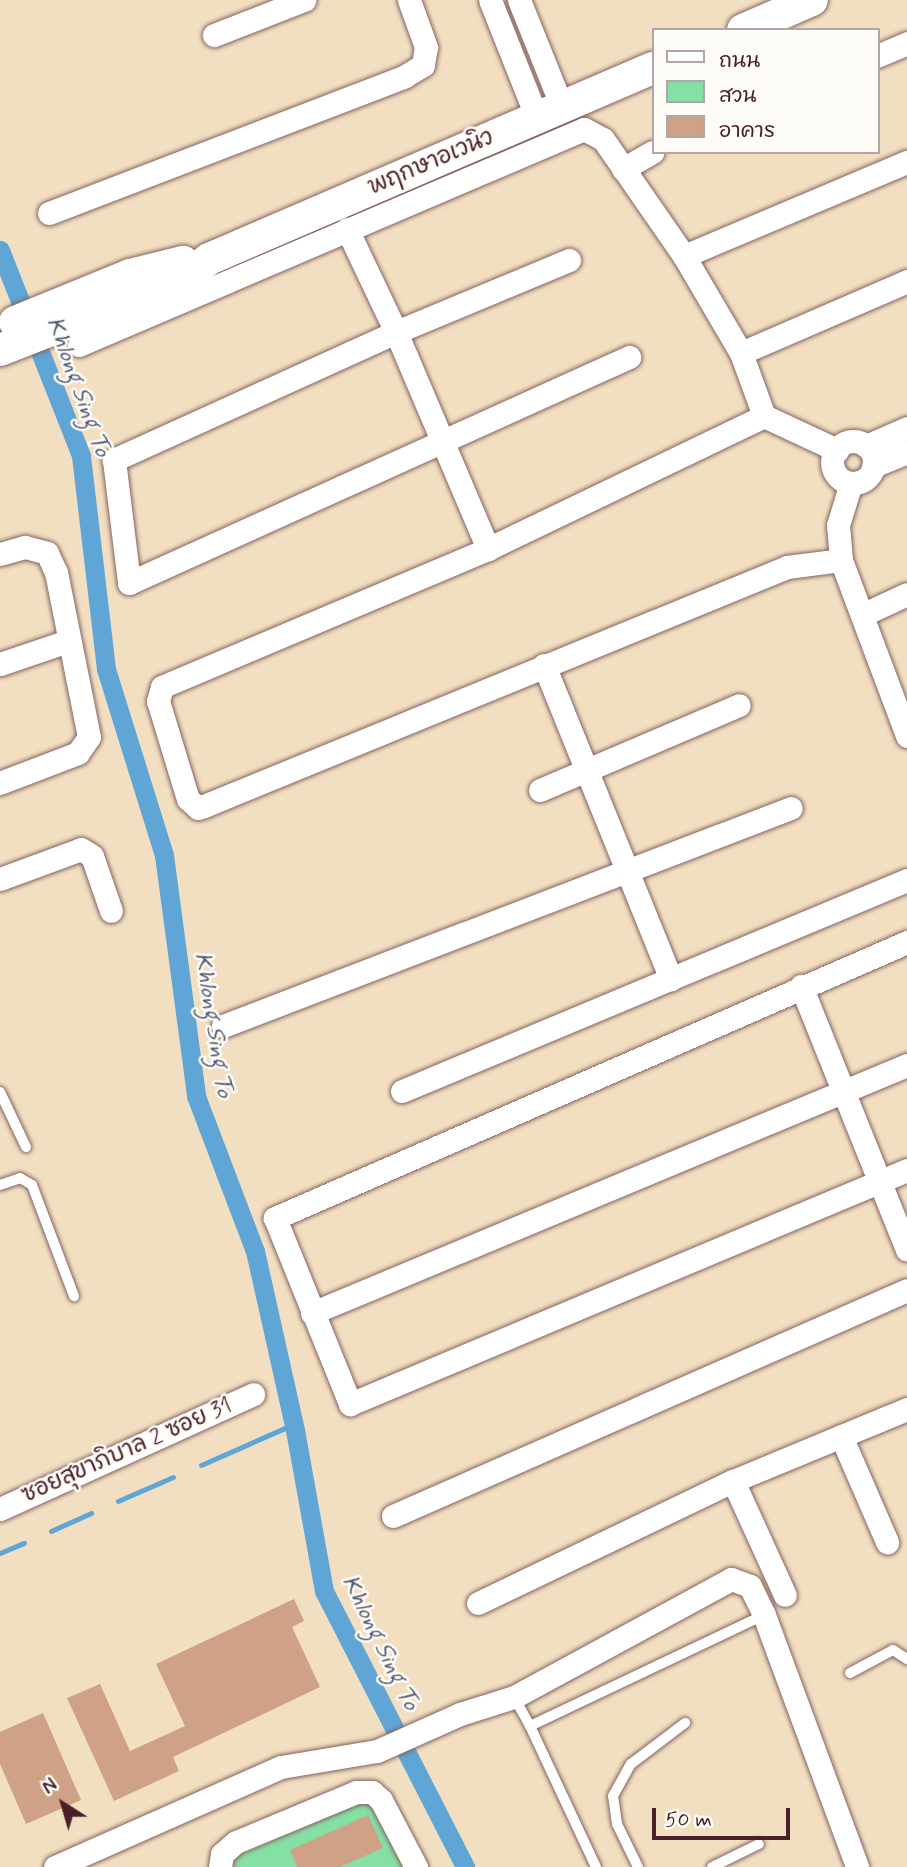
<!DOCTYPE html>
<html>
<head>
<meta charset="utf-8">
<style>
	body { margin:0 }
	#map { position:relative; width:907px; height:1867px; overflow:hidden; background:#f2dfc1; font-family:Mynerve,"Playpen Sans Thai",sans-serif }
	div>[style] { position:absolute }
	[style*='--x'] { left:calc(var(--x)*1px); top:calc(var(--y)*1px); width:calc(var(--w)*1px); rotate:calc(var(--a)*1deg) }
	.green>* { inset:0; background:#85e0a6 }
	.stream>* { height:5px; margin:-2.5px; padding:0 2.5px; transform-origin:2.5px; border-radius:2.5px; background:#5fa5d5 }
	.canal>* { height:19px; margin:-9.5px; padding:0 9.5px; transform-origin:9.5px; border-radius:9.5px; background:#5fa5d5 }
	.building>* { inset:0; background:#cfa187 }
	.roads { filter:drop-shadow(0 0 2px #856260) drop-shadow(0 0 2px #856260) }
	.lane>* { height:10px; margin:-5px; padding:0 5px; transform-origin:5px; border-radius:5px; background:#fff }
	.street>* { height:23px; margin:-11.5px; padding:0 11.5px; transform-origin:11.5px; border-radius:11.5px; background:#fff }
	.street>.ring { margin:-11.5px; padding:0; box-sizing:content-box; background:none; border:23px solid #fff; border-radius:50% }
	.secondary>* { height:32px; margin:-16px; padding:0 16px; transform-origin:16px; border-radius:16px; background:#fff }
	span { translate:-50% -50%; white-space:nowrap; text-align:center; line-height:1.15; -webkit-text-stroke:5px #fdfcf7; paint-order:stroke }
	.street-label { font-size:23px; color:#4a1f2b }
	.water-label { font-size:24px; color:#535b77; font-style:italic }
	.legend { position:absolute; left:652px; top:28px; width:228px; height:126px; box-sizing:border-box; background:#fdfcf7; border:2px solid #b5a4a5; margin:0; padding:9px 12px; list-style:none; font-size:21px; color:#4a1f2b }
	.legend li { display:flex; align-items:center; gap:14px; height:35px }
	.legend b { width:35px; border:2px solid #b5a4a5 }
	.north { position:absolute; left:28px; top:1769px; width:70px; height:70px; -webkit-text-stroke:5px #fdfcf7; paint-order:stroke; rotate:323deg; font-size:19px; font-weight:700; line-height:28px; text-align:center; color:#4a1f2b }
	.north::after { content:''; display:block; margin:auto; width:24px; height:32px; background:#4a1f2b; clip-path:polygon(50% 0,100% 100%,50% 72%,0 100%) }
	.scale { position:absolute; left:652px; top:1808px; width:138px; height:32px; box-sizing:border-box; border:4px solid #4a1f2b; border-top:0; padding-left:9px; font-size:21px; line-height:24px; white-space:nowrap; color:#4a1f2b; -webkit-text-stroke:5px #fdfcf7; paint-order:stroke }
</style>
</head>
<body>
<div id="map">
	<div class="green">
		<div style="clip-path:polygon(364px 1801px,373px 1808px,405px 1867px,233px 1867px,237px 1856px)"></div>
	</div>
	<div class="stream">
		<div style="--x:201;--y:1465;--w:102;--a:-23.8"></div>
		<div style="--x:118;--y:1501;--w:60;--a:-23.6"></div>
		<div style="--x:51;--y:1531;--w:44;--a:-24.2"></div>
		<div style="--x:0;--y:1553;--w:26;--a:-23"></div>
	</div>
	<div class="canal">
		<div style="--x:0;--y:250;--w:221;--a:68.5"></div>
		<div style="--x:81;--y:456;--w:214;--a:83.3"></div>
		<div style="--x:106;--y:669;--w:195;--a:72.7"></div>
		<div style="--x:164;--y:855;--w:243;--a:82.4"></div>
		<div style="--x:196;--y:1096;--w:166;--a:69.2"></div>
		<div style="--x:255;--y:1251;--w:183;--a:77.4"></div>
		<div style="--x:295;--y:1430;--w:164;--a:79.8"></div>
		<div style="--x:324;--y:1591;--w:310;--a:62.9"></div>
	</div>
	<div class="building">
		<div style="clip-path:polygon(294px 1599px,304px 1621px,292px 1627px,320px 1687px,173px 1757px,179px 1771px,114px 1801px,67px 1698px,100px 1684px,130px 1751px,185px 1726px,156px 1664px)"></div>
		<div style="clip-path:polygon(43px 1713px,81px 1800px,26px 1824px,0 1764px,0 1732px)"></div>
		<div style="clip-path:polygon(368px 1815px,383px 1848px,340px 1867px,297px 1867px,290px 1850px)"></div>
	</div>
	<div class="roads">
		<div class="lane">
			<div style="--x:0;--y:1092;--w:61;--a:64.7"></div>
			<div style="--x:0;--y:1185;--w:21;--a:-19"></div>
			<div style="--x:20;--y:1178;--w:14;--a:30"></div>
			<div style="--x:32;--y:1185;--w:119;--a:69.3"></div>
			<div style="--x:850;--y:1673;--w:49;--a:-28.1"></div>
			<div style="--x:893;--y:1650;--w:17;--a:33"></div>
			<div style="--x:514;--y:1697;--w:33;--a:61"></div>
			<div style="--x:530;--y:1726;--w:259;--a:-25.4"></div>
			<div style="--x:530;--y:1726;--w:156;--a:64.9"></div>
			<div style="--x:638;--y:1867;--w:48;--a:-116"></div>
			<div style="--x:617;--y:1824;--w:28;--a:-98"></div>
			<div style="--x:613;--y:1796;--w:37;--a:-61"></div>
			<div style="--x:631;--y:1764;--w:68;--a:-37.2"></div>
			<div style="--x:712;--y:1867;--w:52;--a:-26.1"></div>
		</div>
		<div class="street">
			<div style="--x:490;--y:0;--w:127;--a:68.3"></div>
			<div style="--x:519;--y:0;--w:115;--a:68.1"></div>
			<div style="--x:214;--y:35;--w:97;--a:-21.3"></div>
			<div style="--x:877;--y:56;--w:33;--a:-23"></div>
			<div style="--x:623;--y:169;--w:34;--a:-30"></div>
			<div style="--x:49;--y:213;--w:381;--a:-21"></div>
			<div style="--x:405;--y:76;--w:21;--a:-31"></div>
			<div style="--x:423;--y:65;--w:18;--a:-81"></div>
			<div style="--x:426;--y:47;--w:50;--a:-109.9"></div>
			<div style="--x:347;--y:229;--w:114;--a:64.6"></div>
			<div style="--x:396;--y:332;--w:236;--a:67"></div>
			<div style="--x:684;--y:256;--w:242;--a:-22.9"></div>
			<div style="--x:569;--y:260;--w:187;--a:157.4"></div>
			<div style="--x:396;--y:332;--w:310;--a:155.6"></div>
			<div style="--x:114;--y:460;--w:124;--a:83"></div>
			<div style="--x:129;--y:583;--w:549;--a:-24.32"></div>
			<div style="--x:79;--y:345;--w:549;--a:-23.16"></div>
			<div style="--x:584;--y:129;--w:21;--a:28"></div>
			<div style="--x:603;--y:139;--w:142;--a:55.3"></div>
			<div style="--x:684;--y:256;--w:113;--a:59.6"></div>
			<div style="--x:741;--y:353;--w:67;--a:69.9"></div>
			<div style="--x:764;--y:416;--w:81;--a:25"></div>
			<div style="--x:741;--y:353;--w:181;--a:-23.4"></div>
			<div style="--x:764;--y:416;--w:306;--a:154.3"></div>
			<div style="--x:488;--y:549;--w:354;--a:157.1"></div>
			<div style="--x:162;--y:687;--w:15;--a:106"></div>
			<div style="--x:158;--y:701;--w:102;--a:73"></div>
			<div style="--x:188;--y:799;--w:13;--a:42"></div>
			<div style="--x:198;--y:808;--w:6;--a:-18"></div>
			<div style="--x:204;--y:806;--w:630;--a:-22.29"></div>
			<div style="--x:787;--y:567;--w:54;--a:-7.4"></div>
			<div class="ring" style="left:832px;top:441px;width:19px;height:19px"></div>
			<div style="--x:866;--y:446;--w:45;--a:-23.7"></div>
			<div style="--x:873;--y:466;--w:37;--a:-22"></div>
			<div style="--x:851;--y:483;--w:44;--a:107.2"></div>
			<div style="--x:838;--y:525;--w:35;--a:85"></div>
			<div style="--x:841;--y:560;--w:188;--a:69.4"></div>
			<div style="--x:0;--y:554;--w:26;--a:-16"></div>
			<div style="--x:25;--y:547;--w:23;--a:15"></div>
			<div style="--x:47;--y:553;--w:21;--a:65"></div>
			<div style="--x:56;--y:572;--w:168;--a:78.7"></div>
			<div style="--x:89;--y:737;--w:19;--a:125"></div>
			<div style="--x:78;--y:753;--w:84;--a:159"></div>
			<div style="--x:864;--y:614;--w:47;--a:-24.9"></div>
			<div style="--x:0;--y:664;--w:72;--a:-18.7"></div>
			<div style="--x:544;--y:665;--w:339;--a:68"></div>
			<div style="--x:540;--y:790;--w:216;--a:-23.1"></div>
			<div style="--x:0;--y:879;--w:86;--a:-20.3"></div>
			<div style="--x:81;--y:849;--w:13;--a:32"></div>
			<div style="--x:92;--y:856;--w:58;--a:70.9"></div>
			<div style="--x:907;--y:942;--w:690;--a:156.41"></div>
			<div style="--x:275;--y:1218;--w:201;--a:68"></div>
			<div style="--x:350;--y:1404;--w:604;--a:-22.79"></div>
			<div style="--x:801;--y:986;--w:284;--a:68.1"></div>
			<div style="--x:223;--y:1026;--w:608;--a:-21"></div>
			<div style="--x:402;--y:1091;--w:547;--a:-22.68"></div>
			<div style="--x:312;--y:1313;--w:645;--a:-22.63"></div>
			<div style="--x:841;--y:1436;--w:116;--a:66.5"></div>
			<div style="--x:733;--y:1481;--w:125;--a:65.5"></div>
			<div style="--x:0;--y:1509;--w:278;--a:-24.4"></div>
			<div style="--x:393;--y:1516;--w:561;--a:-23.73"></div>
			<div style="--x:478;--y:1603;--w:283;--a:-25.6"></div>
			<div style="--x:733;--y:1481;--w:188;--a:-22.5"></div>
			<div style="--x:55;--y:1867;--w:247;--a:-23.9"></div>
			<div style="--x:281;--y:1767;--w:97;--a:-9.5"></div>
			<div style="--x:377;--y:1751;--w:91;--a:-24"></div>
			<div style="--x:460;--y:1714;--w:57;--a:-17.5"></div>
			<div style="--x:514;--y:1697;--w:247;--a:-28.5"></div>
			<div style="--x:731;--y:1579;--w:20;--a:20"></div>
			<div style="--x:750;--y:1586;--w:32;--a:64"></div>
			<div style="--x:764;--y:1615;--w:269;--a:69.7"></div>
			<div style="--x:220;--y:1867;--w:13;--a:-81"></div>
			<div style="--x:222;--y:1854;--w:18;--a:-41"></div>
			<div style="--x:236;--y:1842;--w:130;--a:-22.6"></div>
			<div style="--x:356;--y:1792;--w:16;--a:0"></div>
			<div style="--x:372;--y:1792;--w:12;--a:42"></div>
			<div style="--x:381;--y:1800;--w:76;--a:62.4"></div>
		</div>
		<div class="secondary">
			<div style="--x:743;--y:30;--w:75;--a:-23.5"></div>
			<div style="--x:15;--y:322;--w:124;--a:-22.2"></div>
			<div style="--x:130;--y:275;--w:55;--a:-13.8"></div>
			<div style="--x:0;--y:350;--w:198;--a:-21.4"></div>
			<div style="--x:184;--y:278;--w:31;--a:-37"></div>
			<div style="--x:209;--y:259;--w:483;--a:-23.3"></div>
		</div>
	</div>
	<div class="street-label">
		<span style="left:431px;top:163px;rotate:-23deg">พฤกษาอเวนิว</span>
		<span style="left:127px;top:1451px;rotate:-24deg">ซอยสุขาภิบาล 2 ซอย 31</span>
	</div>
	<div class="water-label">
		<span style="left:78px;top:387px;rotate:70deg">Khlong Sing To</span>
		<span style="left:213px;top:1025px;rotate:81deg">Khlong Sing To</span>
		<span style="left:380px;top:1643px;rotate:64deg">Khlong Sing To</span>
	</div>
	<ul class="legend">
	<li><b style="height:9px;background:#fff"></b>ถนน</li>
	<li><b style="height:19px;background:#85e0a6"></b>สวน</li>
	<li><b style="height:19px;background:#cfa187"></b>อาคาร</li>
	</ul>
	<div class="north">N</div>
	<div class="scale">50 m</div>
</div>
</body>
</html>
